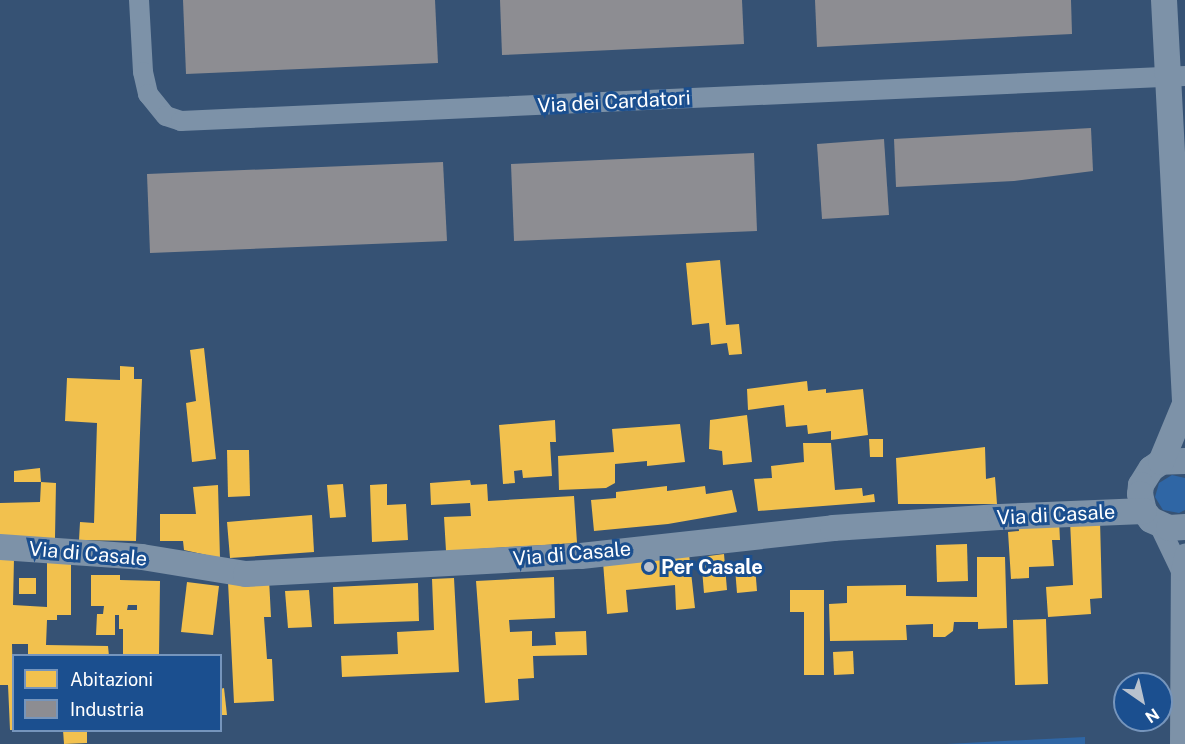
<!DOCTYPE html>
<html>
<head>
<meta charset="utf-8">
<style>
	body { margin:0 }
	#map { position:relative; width:1185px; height:744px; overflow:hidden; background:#365274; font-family:"Public Sans",sans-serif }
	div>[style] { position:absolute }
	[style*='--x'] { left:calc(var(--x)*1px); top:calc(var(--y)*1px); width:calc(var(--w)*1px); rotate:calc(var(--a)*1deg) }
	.green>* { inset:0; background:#2f66a5 }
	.homes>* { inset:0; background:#f2c14e }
	.industry>* { inset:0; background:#8d8d92 }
	.minor>* { height:20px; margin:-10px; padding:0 10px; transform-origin:10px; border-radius:10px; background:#7d92a8 }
	.tertiary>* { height:26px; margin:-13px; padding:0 13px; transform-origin:13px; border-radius:13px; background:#7d92a8 }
	.dots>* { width:16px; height:16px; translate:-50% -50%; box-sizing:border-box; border:3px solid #1b4f8f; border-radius:50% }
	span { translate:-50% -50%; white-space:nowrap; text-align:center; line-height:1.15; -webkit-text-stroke:6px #1b4f8f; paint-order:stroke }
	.street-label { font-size:20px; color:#fff }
	.poi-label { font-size:20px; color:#fff; font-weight:700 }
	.left { translate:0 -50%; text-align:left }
	.legend { position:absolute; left:12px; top:654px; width:210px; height:78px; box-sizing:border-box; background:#1b4f8f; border:2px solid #7695bc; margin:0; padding:8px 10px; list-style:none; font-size:18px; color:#fff }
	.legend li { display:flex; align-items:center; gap:12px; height:30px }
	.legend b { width:30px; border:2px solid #7695bc }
	.north { position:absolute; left:1113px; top:672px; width:60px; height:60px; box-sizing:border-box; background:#1b4f8f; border:2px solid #7695bc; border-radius:50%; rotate:146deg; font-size:16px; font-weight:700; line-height:24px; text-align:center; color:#fff }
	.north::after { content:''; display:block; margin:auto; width:21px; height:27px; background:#b9c2ce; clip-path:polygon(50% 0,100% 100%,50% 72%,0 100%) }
</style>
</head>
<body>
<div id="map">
	<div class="green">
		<div style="clip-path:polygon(1172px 475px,1185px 478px,1185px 510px,1179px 513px,1163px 510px,1155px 497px,1159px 483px)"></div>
		<div style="clip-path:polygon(1085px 737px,1085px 744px,946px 744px)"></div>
	</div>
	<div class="homes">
		<div style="clip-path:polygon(720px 260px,726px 325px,739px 324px,742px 354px,729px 355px,727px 343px,711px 345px,709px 323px,692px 325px,686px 263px)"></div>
		<div style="clip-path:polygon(204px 348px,216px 459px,192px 462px,186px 403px,196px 401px,190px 350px)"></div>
		<div style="clip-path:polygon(120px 366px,134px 367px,134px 379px,142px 379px,136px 541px,79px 540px,80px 522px,94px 523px,97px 423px,65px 421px,67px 378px,120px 380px)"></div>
		<div style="clip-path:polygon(807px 381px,808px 391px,826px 389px,826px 393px,863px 389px,868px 435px,831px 440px,831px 431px,808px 434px,807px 425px,786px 427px,784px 405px,748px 410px,747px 389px)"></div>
		<div style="clip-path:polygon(747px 415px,752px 462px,723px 465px,722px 451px,709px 449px,710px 420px)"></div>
		<div style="clip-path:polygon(555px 420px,556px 442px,550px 442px,552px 476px,523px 478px,522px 470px,514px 471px,515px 483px,503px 484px,499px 425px)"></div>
		<div style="clip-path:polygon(680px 424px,685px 462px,647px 466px,647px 461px,615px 464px,615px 483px,606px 488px,559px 490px,558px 456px,614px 452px,612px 429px)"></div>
		<div style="clip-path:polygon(869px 439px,883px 439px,883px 457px,870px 457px)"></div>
		<div style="clip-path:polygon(803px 443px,831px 443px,835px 490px,862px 488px,863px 496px,874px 494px,875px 502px,758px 511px,754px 479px,772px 478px,771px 466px,804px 462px)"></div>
		<div style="clip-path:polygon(985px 447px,986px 479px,995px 477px,997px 504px,898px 504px,896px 458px)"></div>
		<div style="clip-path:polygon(227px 450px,249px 450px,250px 496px,228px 497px)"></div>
		<div style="clip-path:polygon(40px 468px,41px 482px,14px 482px,14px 471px)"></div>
		<div style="clip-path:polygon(470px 480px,471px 485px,487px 484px,488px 501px,574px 496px,577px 543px,446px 551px,444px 517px,471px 516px,470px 503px,431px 505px,430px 483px)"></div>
		<div style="clip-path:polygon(41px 482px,56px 483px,55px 538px,0 539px,0 503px,40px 502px)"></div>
		<div style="clip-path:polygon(343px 484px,346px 517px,330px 518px,327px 485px)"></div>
		<div style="clip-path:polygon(387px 484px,387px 505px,406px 504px,408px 540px,372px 542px,370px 485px)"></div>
		<div style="clip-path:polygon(218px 485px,220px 558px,184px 550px,183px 541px,160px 541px,160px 514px,196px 514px,193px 487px)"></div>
		<div style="clip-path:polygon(667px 486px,667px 491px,705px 486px,706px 494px,732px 490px,737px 512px,668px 524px,594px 531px,591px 500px,616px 498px,616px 492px)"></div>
		<div style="clip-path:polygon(312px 515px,314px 552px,230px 558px,227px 522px)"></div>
		<div style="clip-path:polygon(1059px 520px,1060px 540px,1052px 540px,1054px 566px,1029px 567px,1029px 578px,1011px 579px,1008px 532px,1019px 531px,1018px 522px)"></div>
		<div style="clip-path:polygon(1100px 520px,1102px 598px,1090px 599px,1091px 614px,1048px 617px,1046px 587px,1073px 585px,1070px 521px)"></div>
		<div style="clip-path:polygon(967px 544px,968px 581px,937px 582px,936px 545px)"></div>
		<div style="clip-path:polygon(689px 554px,695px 608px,676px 610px,675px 585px,626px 590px,628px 612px,607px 614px,603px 562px)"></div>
		<div style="clip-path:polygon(724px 554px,727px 590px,704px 593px,701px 557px)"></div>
		<div style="clip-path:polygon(0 557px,14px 558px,13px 605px,47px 607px,47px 560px,71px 560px,71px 615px,57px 615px,57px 620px,47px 620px,46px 645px,108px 646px,109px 656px,38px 656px,28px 654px,28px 644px,12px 644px,14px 730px,10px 730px,8px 685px,0 685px)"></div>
		<div style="clip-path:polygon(977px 557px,1005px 557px,1007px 628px,978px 629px,978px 622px,954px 622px,953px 631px,945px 637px,933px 637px,933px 624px,906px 625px,907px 640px,830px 641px,829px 604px,847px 603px,847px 586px,906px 585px,906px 596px,977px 597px)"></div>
		<div style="clip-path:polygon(755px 566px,757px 591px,737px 593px,735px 568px)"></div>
		<div style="clip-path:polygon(evenodd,91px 575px,120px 575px,120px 580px,160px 581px,159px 655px,123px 655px,123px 629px,119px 629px,119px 615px,115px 615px,115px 635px,96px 635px,97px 614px,103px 614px,104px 606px,91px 606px,91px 575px,128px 605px,137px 605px,137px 610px,127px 610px,128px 605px)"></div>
		<div style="clip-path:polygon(554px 577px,555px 618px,509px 620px,510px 632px,532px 631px,532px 646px,556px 645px,555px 632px,586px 631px,587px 655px,533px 656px,534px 678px,518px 679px,519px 700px,485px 703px,476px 581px)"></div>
		<div style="clip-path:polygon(19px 578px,36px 578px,36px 594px,19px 594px)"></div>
		<div style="clip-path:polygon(454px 578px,459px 672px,342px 677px,341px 656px,398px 654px,397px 632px,434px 630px,432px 579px)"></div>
		<div style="clip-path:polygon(269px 579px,271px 617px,264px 617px,267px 659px,272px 659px,274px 701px,234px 703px,228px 582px)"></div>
		<div style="clip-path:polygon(187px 582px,219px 586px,213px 635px,181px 632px)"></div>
		<div style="clip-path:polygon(418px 583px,419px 621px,334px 624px,333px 587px)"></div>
		<div style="clip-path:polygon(309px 590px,312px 627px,288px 628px,285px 591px)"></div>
		<div style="clip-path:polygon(790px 590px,824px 590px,824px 675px,804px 675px,804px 612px,790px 612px)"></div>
		<div style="clip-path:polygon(1046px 619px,1048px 684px,1015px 685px,1013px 620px)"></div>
		<div style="clip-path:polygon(853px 651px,854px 674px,834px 675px,833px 652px)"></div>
		<div style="clip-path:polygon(224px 688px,227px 715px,220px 715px,220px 689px)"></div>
		<div style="clip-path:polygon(63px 730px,87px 730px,87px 743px,64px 744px)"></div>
	</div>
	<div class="industry">
		<div style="clip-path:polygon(183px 0,435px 0,438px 63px,186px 74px)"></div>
		<div style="clip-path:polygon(500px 0,742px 0,744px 44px,502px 55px)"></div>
		<div style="clip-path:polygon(815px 0,1071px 0,1072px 34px,817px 47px)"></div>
		<div style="clip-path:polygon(1091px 128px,1093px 171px,1014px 181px,896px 187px,894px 139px)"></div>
		<div style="clip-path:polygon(884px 139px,889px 215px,822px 219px,817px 144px)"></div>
		<div style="clip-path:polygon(754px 153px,757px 231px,514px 241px,511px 164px)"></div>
		<div style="clip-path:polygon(443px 162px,447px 241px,150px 253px,147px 174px)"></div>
	</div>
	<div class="minor">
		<div style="--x:139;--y:0;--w:72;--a:86.8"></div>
		<div style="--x:143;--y:72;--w:23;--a:77"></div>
		<div style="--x:148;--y:94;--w:28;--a:51"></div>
		<div style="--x:166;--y:116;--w:16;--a:18"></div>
		<div style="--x:181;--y:121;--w:1005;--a:-2.57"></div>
		<div style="--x:1159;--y:525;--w:51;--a:64.4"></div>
		<div style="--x:1180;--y:744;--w:173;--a:-89.7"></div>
		<div style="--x:1181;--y:571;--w:18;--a:-77"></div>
	</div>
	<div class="tertiary">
		<div style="--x:1164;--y:0;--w:400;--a:87"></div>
		<div style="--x:1185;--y:461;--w:24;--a:178"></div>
		<div style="--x:1161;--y:462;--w:12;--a:145"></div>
		<div style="--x:1151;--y:469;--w:19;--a:122"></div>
		<div style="--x:1141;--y:485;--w:9;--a:96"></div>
		<div style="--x:1140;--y:494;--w:17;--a:77"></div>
		<div style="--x:1144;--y:511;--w:11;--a:52"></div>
		<div style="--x:1151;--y:520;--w:20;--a:24"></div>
		<div style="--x:1169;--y:528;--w:16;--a:-4"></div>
		<div style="--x:1161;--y:462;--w:63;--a:-67.5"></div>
		<div style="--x:0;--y:547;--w:142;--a:4"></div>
		<div style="--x:142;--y:557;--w:105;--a:9.3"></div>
		<div style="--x:246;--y:574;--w:335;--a:-3.1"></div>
		<div style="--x:581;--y:556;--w:254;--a:-6.3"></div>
		<div style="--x:833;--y:528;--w:167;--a:-3.8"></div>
		<div style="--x:1000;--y:517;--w:144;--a:-2.4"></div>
	</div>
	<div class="dots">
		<div style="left:649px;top:567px;background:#b9c2ce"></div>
	</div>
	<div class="street-label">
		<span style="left:614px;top:102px;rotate:-3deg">Via dei Cardatori</span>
		<span style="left:1056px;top:515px;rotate:-3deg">Via di Casale</span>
		<span style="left:88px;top:554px;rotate:5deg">Via di Casale</span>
		<span style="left:572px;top:554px;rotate:-5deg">Via di Casale</span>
	</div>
	<div class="poi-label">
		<span class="left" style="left:661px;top:567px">Per Casale</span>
	</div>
	<ul class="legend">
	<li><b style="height:16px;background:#f2c14e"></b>Abitazioni</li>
	<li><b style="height:16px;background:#8d8d92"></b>Industria</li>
	</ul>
	<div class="north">N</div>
</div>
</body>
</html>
